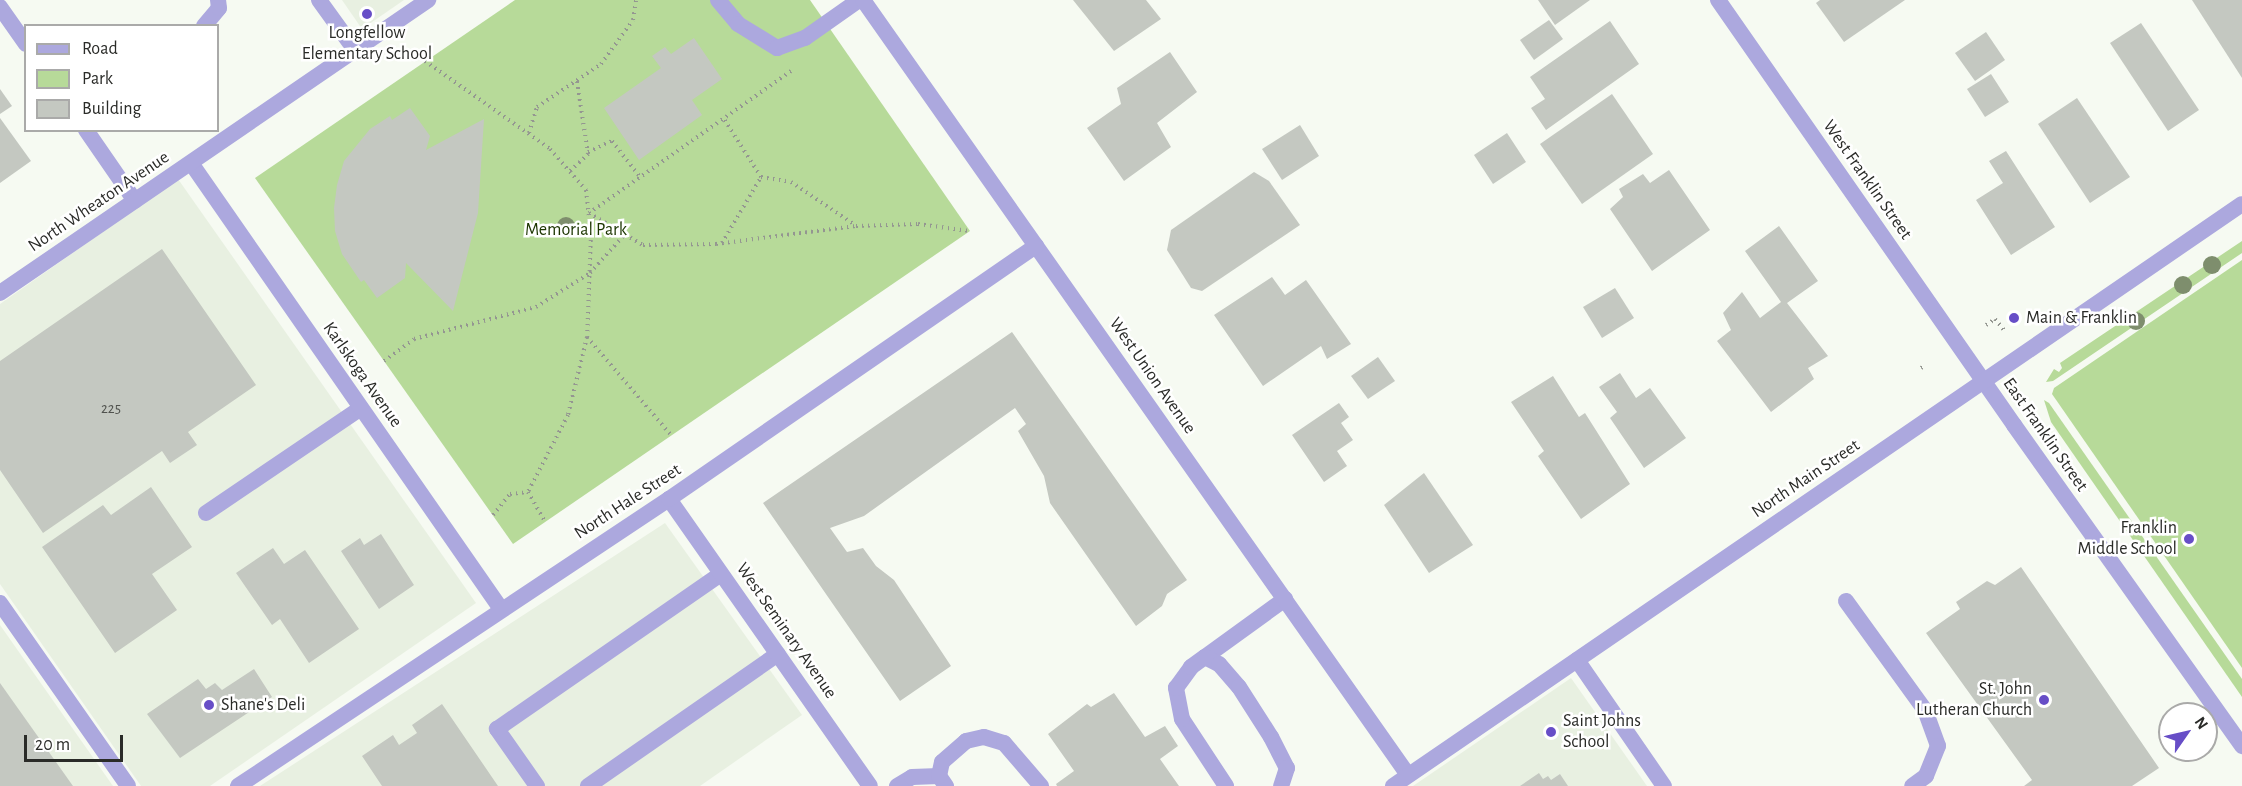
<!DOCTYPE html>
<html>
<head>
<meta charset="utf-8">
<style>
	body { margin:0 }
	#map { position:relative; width:2242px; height:786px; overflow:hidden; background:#f6faf2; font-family:"Alegreya Sans",sans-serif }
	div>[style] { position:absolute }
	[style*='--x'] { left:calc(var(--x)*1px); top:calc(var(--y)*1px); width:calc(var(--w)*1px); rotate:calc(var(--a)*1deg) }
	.built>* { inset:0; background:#e8f0e1 }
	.green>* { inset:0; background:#b7da99 }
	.building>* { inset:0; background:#c4c8c1 }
	.path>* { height:4px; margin-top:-2px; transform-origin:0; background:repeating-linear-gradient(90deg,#949691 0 1.5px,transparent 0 6px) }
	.service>* { height:16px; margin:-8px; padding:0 8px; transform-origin:8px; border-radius:8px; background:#aca8de }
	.minor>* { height:16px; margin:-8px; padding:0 8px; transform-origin:8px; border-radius:8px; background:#aca8de }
	.tertiary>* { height:16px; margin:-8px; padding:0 8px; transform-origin:8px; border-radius:8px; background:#aca8de }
	.trees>* { width:18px; height:18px; margin:-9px; border-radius:50%; background:#7e8e6d }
	.dots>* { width:16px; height:16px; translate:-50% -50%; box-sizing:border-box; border:3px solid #fff; border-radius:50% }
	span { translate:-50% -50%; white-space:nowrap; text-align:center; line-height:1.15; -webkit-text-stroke:5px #fff; paint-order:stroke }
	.number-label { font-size:15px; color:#50524e }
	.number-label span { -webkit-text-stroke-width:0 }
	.poi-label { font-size:18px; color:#2a2b28 }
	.left { translate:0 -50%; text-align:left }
	.right { translate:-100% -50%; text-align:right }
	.street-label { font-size:18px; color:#2a2b28 }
	.park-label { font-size:18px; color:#1c3500 }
	.legend { position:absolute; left:24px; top:24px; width:195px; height:108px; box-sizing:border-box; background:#fff; border:2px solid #aaaaa9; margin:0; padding:8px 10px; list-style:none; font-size:18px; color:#2a2b28 }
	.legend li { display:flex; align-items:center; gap:12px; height:30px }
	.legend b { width:30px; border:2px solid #aaaaa9 }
	.north { position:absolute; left:2158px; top:702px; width:60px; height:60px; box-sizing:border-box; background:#fff; border:2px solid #aaaaa9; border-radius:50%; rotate:56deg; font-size:16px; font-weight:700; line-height:24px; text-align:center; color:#2a2b28 }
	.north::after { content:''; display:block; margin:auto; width:21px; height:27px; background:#674ec7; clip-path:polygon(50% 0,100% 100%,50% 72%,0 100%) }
	.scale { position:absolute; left:24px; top:735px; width:99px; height:27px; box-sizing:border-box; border:3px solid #2a2b28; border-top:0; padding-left:8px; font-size:18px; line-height:21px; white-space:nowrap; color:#2a2b28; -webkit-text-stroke:4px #fff; paint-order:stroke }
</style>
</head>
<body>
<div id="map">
	<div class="built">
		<div style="clip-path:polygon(342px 0,404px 0,362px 29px)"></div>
		<div style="clip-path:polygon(178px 179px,476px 603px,210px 786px,141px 786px,0 584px,0 304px)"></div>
		<div style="clip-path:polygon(665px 523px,802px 715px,700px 786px,260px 786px)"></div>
		<div style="clip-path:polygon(0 625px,113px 786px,0 786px)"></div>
		<div style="clip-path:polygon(1571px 678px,1647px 786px,1413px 786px)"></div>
	</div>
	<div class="green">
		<div style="clip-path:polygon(515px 0,810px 0,970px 231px,513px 544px,255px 178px)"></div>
		<div style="clip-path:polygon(2242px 241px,2242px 253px,2053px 381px,2046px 382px,2054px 369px,2059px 372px,2062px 368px,2060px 363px)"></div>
		<div style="clip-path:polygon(2242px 260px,2242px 668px,2052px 394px,2054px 388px)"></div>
		<div style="clip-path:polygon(2044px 400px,2049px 403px,2242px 679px,2242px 697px,2051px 422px)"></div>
	</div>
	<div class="building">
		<div style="clip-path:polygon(1073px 0,1146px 0,1161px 19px,1114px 51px)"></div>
		<div style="clip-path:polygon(1538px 0,1590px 0,1555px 25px)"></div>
		<div style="clip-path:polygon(1820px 0,1905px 0,1844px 42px,1816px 3px)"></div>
		<div style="clip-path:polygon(2192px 0,2242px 0,2242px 78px)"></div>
		<div style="clip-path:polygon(1549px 20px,1563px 39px,1534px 60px,1520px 40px)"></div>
		<div style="clip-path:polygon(1610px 21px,1639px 64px,1546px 130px,1531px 108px,1545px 99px,1530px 77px)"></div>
		<div style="clip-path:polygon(2141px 23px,2199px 110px,2168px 131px,2110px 43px)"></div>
		<div style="clip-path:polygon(1986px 32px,2005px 60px,1975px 81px,1955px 53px)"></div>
		<div style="clip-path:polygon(694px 38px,722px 79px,692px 100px,702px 115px,639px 160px,604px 108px,661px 68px,652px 56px,665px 47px,671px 54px)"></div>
		<div style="clip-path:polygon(1170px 52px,1197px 92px,1157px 123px,1171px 147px,1124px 181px,1087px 128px,1121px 104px,1117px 88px)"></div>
		<div style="clip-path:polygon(1991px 74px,2009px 102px,1985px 117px,1967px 89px)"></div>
		<div style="clip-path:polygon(0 89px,12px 106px,0 114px)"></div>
		<div style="clip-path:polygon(1612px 94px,1653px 154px,1582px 204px,1540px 144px)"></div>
		<div style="clip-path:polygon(2077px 98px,2130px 177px,2090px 203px,2038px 124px)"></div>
		<div style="clip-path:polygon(410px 108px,430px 136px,426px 150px,484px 119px,478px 213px,453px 311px,406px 263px,405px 278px,377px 298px,364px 280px,361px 282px,342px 254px,335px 231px,334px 208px,337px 185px,344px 161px,370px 129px,390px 116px,392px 120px)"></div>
		<div style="clip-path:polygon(0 118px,31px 161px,0 183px)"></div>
		<div style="clip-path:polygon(1300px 125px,1319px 156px,1282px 180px,1262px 149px)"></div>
		<div style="clip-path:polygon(1507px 133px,1526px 162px,1493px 184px,1474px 155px)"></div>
		<div style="clip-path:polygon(2006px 151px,2055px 227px,2011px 255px,1976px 200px,2003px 183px,1989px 161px)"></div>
		<div style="clip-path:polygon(1669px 170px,1710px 230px,1652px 271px,1610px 209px,1623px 197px,1619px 189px,1643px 174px,1650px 183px)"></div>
		<div style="clip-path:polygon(1254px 172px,1269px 181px,1300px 225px,1202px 291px,1191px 288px,1167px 250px,1171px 230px)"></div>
		<div style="clip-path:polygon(1779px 226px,1818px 281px,1787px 303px,1828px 356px,1808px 368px,1814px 379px,1771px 412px,1717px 341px,1731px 330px,1723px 313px,1742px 292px,1760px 318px,1781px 302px,1745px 251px)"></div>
		<div style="clip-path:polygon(162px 249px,256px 385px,188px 432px,197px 445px,170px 463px,162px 451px,43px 533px,0 470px,0 361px)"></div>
		<div style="clip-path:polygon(1272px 277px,1285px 295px,1306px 280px,1351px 344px,1327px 359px,1321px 346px,1263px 386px,1214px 315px)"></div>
		<div style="clip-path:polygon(1615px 288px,1634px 318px,1602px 338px,1583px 307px)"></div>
		<div style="clip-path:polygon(1012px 332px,1187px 580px,1167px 594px,1162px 606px,1136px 626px,1050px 503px,1044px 476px,1018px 431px,1026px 424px,1015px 408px,864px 516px,830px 528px,847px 552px,863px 548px,876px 566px,894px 580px,951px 666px,900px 701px,763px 503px)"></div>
		<div style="clip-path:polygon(1378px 357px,1395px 381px,1368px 399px,1351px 376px)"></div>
		<div style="clip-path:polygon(1620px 373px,1636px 398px,1650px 388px,1686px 438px,1644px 468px,1610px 418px,1617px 412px,1599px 387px)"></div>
		<div style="clip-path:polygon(1553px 376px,1579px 417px,1585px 413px,1630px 484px,1581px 519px,1538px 456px,1544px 451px,1511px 402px)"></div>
		<div style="clip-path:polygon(1339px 403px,1349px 417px,1341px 423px,1353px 440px,1337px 451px,1347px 466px,1324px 482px,1292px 435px)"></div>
		<div style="clip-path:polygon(1424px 473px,1473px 545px,1429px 573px,1384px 505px)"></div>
		<div style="clip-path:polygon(151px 487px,192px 547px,152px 574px,177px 610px,115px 653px,42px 547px,103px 505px,111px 515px)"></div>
		<div style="clip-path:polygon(381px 534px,414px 585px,379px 609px,341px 551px,360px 538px,364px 545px)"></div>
		<div style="clip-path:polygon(273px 548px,284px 564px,305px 550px,359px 629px,309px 663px,280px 619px,272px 625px,236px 573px)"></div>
		<div style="clip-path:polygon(2021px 567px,2159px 768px,2132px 786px,2024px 786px,2032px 780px,1926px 633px,1960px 609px,1956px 602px,1987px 581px,1995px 585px)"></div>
		<div style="clip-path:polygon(254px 669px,272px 697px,180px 758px,147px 714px,198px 679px,206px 689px,215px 683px,222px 690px)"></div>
		<div style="clip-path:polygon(0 683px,73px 786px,0 786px)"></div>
		<div style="clip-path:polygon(1114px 693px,1145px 737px,1165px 726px,1178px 746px,1160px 759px,1179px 786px,1057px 786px,1056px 784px,1074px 771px,1048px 734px,1087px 704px,1091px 707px)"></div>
		<div style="clip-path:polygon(442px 704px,498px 786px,382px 786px,362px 756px,393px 735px,399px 745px,417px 733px,412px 725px)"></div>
		<div style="clip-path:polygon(1539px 773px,1543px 779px,1548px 776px,1551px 780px,1560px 774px,1568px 786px,1520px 786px)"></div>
	</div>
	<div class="path">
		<div style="--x:425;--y:61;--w:153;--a:35.1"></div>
		<div style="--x:550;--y:149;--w:55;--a:48.7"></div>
		<div style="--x:586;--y:190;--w:44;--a:83.5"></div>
		<div style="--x:591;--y:234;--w:103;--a:92.2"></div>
		<div style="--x:587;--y:337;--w:80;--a:103.7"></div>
		<div style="--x:568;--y:415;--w:87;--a:117.5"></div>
		<div style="--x:791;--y:71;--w:247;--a:144.9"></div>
		<div style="--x:589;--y:213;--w:63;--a:30.7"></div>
		<div style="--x:643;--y:245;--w:73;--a:-0.8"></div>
		<div style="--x:716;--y:244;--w:141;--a:-7.3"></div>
		<div style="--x:856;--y:226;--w:62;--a:-1.8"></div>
		<div style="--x:918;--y:224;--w:52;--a:7.7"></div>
		<div style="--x:529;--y:133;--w:27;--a:-73"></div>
		<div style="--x:537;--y:107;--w:77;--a:-33.9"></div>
		<div style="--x:601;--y:64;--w:54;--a:-54"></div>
		<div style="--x:633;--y:20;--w:20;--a:-81"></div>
		<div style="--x:588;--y:152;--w:26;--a:-25"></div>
		<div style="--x:612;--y:141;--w:46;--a:52.1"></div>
		<div style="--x:570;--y:171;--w:25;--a:-43"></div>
		<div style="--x:588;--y:154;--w:74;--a:-98.6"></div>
		<div style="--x:761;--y:177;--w:30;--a:9"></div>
		<div style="--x:791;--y:182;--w:77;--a:33.9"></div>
		<div style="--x:722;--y:243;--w:77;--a:-59.4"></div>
		<div style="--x:761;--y:177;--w:69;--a:-122.5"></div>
		<div style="--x:1986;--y:325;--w:11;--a:-34"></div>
		<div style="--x:1995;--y:319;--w:14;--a:51"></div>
		<div style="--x:587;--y:337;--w:130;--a:49.4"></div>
		<div style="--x:384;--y:361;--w:37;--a:-36"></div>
		<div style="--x:414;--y:339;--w:126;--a:-14.7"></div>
		<div style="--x:536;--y:307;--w:64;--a:-32.2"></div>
		<div style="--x:590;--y:273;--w:52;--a:-48.1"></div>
		<div style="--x:1921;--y:368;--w:4;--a:-34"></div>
		<div style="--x:493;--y:515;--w:27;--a:-51"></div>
		<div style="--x:510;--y:494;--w:18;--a:-6"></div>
		<div style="--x:528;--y:492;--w:34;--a:60"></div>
	</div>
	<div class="service">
		<div style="--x:718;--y:0;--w:31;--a:50"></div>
		<div style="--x:738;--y:24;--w:46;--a:31.6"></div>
		<div style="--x:777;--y:48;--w:30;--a:-20"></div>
		<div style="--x:805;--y:38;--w:66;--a:-35.1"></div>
		<div style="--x:0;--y:7;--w:45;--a:54.9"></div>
		<div style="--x:204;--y:26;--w:23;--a:-50"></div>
		<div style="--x:219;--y:8;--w:8;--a:-97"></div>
		<div style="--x:86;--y:130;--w:86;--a:55.4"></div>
		<div style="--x:206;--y:513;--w:187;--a:-34.1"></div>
		<div style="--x:1846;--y:601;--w:135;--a:54.1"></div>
		<div style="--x:1925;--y:710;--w:38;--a:70"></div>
		<div style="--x:1938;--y:746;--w:32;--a:112"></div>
		<div style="--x:1926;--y:776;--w:17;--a:144"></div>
		<div style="--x:1205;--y:657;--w:99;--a:-35.9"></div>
		<div style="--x:537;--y:786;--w:70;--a:-125.1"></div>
		<div style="--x:497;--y:729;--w:272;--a:-34.7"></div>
		<div style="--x:588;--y:786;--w:231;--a:-34.8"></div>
		<div style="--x:897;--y:786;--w:17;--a:-31"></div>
		<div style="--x:912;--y:777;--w:27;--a:-2"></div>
		<div style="--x:946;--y:786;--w:12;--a:-125"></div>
		<div style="--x:939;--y:776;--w:14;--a:-78"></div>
		<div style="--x:942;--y:762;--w:32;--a:-41"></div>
		<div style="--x:966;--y:741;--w:18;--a:-13"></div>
		<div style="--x:984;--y:737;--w:21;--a:17"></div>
		<div style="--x:1004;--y:743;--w:57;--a:49.3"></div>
		<div style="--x:1226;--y:786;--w:80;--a:-123.3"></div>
		<div style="--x:1182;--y:719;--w:32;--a:-101"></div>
		<div style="--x:1176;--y:688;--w:26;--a:-54"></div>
		<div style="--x:1191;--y:667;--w:17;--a:-36"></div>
		<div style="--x:1205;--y:657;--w:16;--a:27"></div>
		<div style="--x:1219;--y:664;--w:30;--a:49"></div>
		<div style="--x:1239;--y:687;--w:59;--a:57.4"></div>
		<div style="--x:1271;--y:737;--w:35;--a:63"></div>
		<div style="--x:1287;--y:768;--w:19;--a:108"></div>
	</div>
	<div class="minor">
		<div style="--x:319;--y:0;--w:62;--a:54.2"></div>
		<div style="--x:863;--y:0;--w:947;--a:54.88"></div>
		<div style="--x:1718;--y:0;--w:518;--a:55.14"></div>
		<div style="--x:2014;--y:425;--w:394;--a:54.6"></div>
		<div style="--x:191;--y:163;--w:543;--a:55.2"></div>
		<div style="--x:0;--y:293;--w:519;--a:-34.39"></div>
		<div style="--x:669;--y:499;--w:350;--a:55"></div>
		<div style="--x:1577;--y:660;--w:153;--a:55.4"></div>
		<div style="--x:238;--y:786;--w:518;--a:-33.66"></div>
		<div style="--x:669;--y:499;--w:446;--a:-34.6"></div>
	</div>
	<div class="tertiary">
		<div style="--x:0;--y:603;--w:223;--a:55"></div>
		<div style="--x:1393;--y:786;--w:1029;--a:-34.43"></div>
	</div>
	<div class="trees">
		<div style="left:566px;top:226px"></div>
		<div style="left:2212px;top:265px"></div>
		<div style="left:2183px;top:285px"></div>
		<div style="left:2136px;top:321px"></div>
	</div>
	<div class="dots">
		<div style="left:367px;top:14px;background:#674ec7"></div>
		<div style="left:2014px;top:318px;background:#674ec7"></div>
		<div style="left:2189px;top:539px;background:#674ec7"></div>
		<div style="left:2044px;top:700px;background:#674ec7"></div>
		<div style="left:209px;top:705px;background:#674ec7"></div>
		<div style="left:1551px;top:732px;background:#674ec7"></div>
	</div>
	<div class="number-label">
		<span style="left:111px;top:409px">225</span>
	</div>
	<div class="poi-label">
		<span style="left:367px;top:44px">Longfellow<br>Elementary School</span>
		<span class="left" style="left:2026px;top:318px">Main &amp; Franklin</span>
		<span class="right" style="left:2177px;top:539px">Franklin<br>Middle School</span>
		<span class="right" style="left:2032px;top:700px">St. John<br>Lutheran Church</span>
		<span class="left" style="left:221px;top:705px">Shane's Deli</span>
		<span class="left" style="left:1563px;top:732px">Saint Johns<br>School</span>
	</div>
	<div class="street-label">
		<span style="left:1867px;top:180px;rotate:55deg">West Franklin Street</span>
		<span style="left:99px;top:202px;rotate:-34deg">North Wheaton Avenue</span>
		<span style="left:362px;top:375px;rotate:55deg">Karlskoga Avenue</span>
		<span style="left:1152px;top:376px;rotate:55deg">West Union Avenue</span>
		<span style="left:2045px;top:435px;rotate:55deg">East Franklin Street</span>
		<span style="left:1806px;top:479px;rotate:-34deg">North Main Street</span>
		<span style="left:628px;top:502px;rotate:-33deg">North Hale Street</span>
		<span style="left:786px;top:631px;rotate:55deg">West Seminary Avenue</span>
	</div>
	<div class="park-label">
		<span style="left:576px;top:230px">Memorial Park</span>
	</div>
	<ul class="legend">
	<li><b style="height:8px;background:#aca8de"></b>Road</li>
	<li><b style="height:16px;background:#b7da99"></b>Park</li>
	<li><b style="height:16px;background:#c4c8c1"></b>Building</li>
	</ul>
	<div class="north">N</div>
	<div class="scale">20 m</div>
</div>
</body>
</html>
